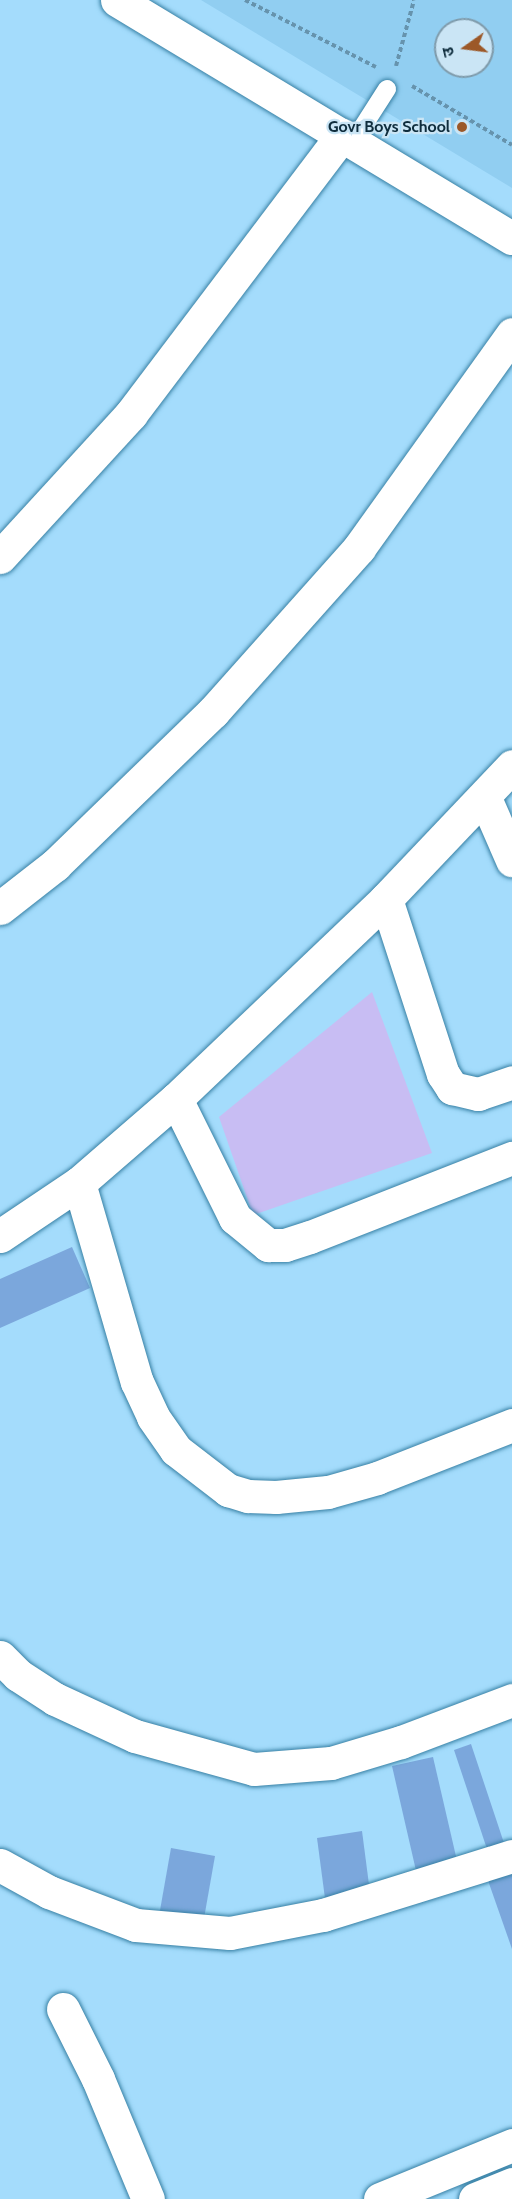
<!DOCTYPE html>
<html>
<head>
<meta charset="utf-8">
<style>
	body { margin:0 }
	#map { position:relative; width:512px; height:2199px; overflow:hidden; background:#a4dcfc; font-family:Cabin,"Noto Sans Devanagari",sans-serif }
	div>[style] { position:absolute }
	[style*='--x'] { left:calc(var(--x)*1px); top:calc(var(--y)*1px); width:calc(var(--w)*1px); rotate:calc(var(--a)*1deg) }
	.built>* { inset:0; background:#91cef1 }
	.green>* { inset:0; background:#c8bdf3 }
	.building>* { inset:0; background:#7ba7dc }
	.path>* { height:4px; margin-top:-2px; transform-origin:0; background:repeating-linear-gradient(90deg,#6693ad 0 4.5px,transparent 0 7.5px) }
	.roads { filter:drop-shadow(0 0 2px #3780a4) drop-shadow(0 0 2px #3780a4) }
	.service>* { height:18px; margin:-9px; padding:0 9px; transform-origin:9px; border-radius:9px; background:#fff }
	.minor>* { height:33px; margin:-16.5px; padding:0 16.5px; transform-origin:16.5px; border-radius:16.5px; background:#fff }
	.secondary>* { height:33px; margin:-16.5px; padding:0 16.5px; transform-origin:16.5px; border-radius:16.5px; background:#fff }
	.dots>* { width:16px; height:16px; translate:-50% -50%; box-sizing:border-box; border:3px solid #cae5f5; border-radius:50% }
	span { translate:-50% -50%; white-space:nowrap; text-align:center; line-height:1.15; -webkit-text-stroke:4.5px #cae5f5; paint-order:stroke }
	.poi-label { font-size:16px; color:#0f2d3d; font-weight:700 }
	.right { translate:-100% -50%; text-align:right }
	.north { position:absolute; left:434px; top:18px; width:60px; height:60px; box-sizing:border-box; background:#cae5f5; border:2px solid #7f9bab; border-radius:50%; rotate:256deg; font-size:16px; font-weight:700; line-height:24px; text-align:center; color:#0f2d3d }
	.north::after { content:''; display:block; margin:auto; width:21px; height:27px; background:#9c5828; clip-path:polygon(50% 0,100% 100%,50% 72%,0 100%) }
</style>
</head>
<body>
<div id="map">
	<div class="built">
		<div style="clip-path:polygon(evenodd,201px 0,512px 0,512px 188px,201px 0,446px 30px,482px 30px,482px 66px,446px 66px,446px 30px)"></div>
	</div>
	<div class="green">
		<div style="clip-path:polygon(372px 992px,432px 1153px,253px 1215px,219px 1117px)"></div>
	</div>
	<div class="building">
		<div style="clip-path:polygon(72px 1247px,90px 1288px,0 1328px,0 1279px)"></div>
		<div style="clip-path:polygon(471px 1744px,504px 1843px,487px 1849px,454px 1750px)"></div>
		<div style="clip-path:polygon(433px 1757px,458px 1865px,417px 1875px,392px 1766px)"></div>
		<div style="clip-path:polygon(362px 1831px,371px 1900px,326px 1906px,317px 1838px)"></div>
		<div style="clip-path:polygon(171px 1848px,215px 1856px,203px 1924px,159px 1916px)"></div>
		<div style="clip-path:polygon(512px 1863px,512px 1949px,485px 1872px)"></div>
	</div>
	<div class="path">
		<div style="--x:245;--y:0;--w:147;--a:27.1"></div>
		<div style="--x:396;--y:66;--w:68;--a:-74.7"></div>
		<div style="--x:412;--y:86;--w:116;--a:30.5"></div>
	</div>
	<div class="roads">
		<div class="service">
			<div style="--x:353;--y:142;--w:63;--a:-57.3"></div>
		</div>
		<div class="minor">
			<div style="--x:117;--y:0;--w:461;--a:31.1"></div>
			<div style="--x:0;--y:557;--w:194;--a:-47.5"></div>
			<div style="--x:131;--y:414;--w:350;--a:-52.9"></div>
			<div style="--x:485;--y:798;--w:68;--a:66.5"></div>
			<div style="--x:386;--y:899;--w:184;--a:72"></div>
			<div style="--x:443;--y:1074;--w:17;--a:57"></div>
			<div style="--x:452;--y:1088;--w:27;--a:13"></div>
			<div style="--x:478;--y:1094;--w:36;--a:-19"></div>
			<div style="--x:0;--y:908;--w:70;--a:-38"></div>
			<div style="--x:55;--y:865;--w:220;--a:-44.1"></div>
			<div style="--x:213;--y:712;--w:220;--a:-48.3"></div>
			<div style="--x:359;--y:548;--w:263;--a:-54.4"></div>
			<div style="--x:176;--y:1099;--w:133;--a:63.6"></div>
			<div style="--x:235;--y:1218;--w:43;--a:39.3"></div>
			<div style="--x:268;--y:1245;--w:17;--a:0"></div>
			<div style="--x:285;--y:1245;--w:26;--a:-18"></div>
			<div style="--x:310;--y:1237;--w:217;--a:-21.4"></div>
			<div style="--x:79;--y:1183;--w:207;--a:73.8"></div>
			<div style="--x:137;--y:1382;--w:38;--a:65"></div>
			<div style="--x:153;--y:1417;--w:40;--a:55.1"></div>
			<div style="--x:176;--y:1450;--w:66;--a:37.6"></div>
			<div style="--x:228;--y:1490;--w:21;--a:17"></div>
			<div style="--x:248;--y:1496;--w:28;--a:2"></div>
			<div style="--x:276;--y:1497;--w:52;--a:-5.5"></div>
			<div style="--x:328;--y:1492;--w:51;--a:-15.9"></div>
			<div style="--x:377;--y:1478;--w:145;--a:-21.4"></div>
			<div style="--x:0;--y:1236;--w:95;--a:-33.9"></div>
			<div style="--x:79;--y:1183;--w:128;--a:-40.9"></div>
			<div style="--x:176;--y:1099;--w:290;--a:-43.6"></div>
			<div style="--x:386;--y:899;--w:183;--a:-46.5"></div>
			<div style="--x:0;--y:1657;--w:25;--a:45"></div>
			<div style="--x:18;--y:1675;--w:44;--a:33"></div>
			<div style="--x:55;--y:1699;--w:88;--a:24.8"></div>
			<div style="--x:135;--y:1736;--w:123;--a:15.5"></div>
			<div style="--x:254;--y:1769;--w:77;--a:-4.5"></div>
			<div style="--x:331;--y:1763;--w:73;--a:-16.7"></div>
			<div style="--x:401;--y:1742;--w:119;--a:-20.7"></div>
			<div style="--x:0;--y:1865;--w:56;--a:28.9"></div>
			<div style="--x:49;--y:1892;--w:93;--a:20.8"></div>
			<div style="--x:136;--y:1925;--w:94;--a:4.9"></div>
			<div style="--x:230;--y:1933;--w:95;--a:-11"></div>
			<div style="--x:323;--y:1915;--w:198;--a:-17.3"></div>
			<div style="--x:63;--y:2009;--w:78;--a:63.4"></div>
			<div style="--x:98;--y:2079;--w:130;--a:67.4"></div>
		</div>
		<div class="secondary">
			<div style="--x:380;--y:2199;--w:143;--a:-22.2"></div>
			<div style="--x:475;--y:2199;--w:40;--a:-22"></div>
		</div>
	</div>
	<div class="dots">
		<div style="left:462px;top:127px;background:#9c5828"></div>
	</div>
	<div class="poi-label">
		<span class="right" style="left:450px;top:127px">Govr Boys School</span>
	</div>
	<div class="north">उ</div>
</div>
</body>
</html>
